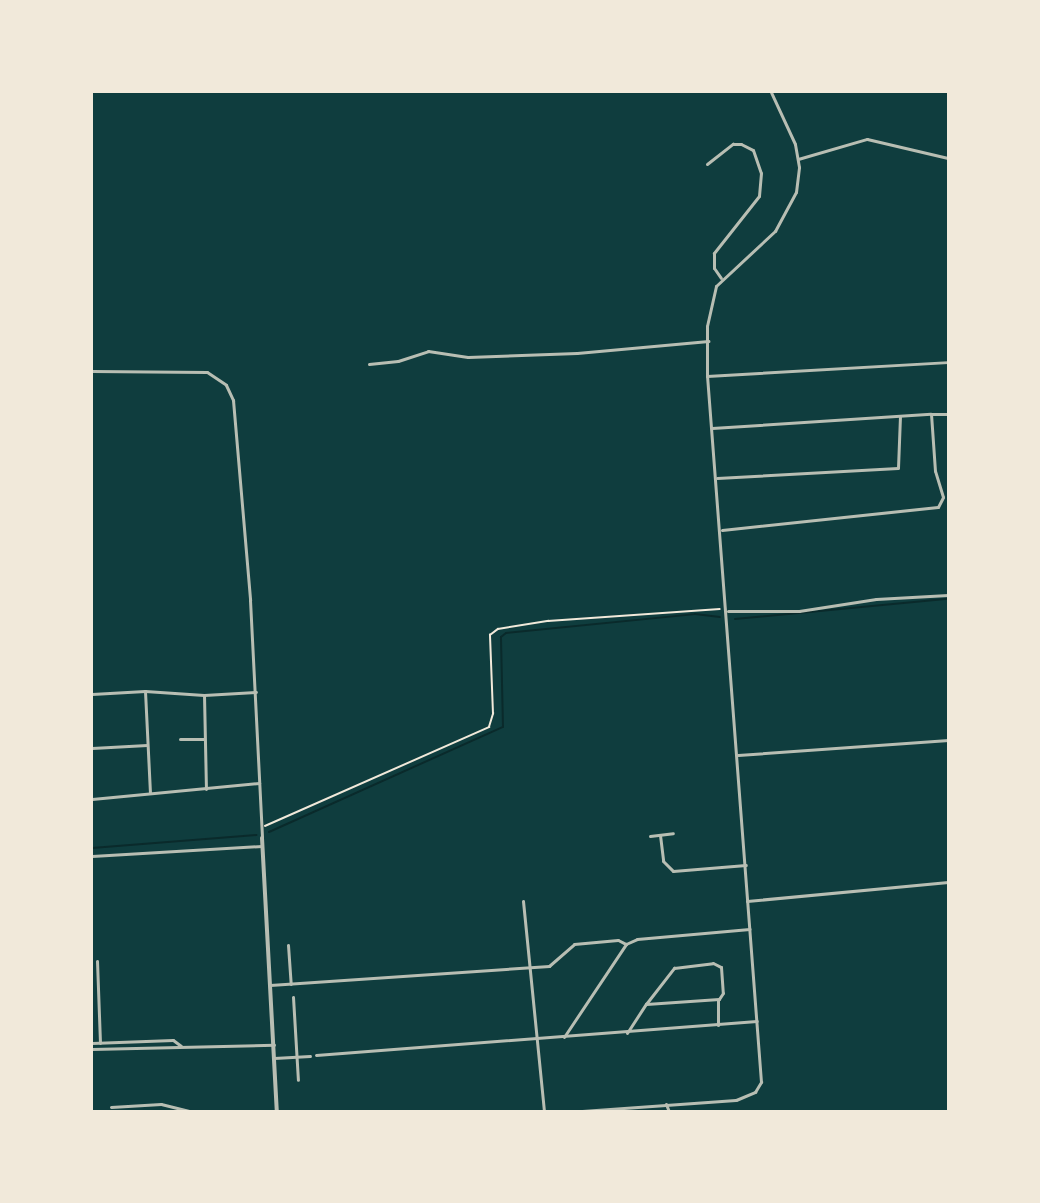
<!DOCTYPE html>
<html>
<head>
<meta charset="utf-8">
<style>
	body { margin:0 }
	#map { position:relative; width:1040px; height:1203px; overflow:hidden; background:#0f3d3e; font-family:"Archivo Narrow",sans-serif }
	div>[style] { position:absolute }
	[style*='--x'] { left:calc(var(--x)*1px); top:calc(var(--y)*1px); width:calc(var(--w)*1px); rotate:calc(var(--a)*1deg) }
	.stream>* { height:2px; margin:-1px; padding:0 1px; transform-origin:1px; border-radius:1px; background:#0a2a2b }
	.path>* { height:1.5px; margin:-0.75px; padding:0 0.75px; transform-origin:0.75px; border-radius:0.75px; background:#f1e9da }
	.minor>* { height:3px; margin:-1.5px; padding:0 1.5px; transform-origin:1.5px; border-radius:1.5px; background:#b8beb3 }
	.tertiary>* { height:4px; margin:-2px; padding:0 2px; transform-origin:2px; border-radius:2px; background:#b8beb3 }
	span { translate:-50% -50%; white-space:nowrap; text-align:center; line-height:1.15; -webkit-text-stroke:5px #f1e9da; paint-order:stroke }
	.frame { position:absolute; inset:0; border:93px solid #f1e9da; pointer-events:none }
</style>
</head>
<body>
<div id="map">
	<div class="stream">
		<div style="--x:735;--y:619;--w:214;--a:-5.4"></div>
		<div style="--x:269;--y:832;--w:256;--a:-24.2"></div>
		<div style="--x:503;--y:727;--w:90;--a:-91.3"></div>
		<div style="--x:501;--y:637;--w:6;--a:-39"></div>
		<div style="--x:506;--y:633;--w:190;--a:-5.7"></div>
		<div style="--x:695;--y:614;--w:25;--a:7"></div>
		<div style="--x:92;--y:848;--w:165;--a:-4.5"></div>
	</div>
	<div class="path">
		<div style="--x:265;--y:826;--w:245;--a:-23.8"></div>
		<div style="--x:489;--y:727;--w:14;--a:-73"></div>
		<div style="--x:493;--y:714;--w:79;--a:-92.2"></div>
		<div style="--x:490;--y:635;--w:10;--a:-37"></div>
		<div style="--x:498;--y:629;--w:51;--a:-9.1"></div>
		<div style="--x:548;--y:621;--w:172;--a:-4"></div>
	</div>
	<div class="minor">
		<div style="--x:798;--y:159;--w:72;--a:-16.2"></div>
		<div style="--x:867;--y:139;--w:83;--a:13.2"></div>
		<div style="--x:707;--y:164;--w:33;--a:-38"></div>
		<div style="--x:733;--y:144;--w:8;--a:0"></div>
		<div style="--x:741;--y:144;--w:13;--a:27"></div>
		<div style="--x:753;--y:150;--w:24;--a:71"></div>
		<div style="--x:761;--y:173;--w:23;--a:95"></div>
		<div style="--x:759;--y:196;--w:73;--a:128.3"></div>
		<div style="--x:714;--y:253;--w:15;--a:90"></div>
		<div style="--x:714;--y:268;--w:12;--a:55"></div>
		<div style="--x:369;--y:364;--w:29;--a:-6"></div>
		<div style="--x:398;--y:361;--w:32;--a:-18"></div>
		<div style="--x:428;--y:351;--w:40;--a:8.5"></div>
		<div style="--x:468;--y:357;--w:109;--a:-2.1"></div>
		<div style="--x:577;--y:353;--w:132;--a:-5.2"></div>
		<div style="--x:92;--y:371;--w:115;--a:0.5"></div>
		<div style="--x:207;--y:372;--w:23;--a:34"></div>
		<div style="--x:226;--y:385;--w:17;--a:65"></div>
		<div style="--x:233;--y:400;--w:201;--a:85.1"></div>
		<div style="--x:250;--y:600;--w:238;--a:87.1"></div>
		<div style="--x:707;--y:376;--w:241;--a:-3.3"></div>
		<div style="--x:712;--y:428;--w:219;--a:-3.7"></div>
		<div style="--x:717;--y:478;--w:181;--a:-3.2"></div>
		<div style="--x:898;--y:468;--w:51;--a:-87.8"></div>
		<div style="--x:722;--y:530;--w:217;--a:-6.1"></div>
		<div style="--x:938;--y:507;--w:11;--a:-63"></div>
		<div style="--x:943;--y:497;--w:27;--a:-107"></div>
		<div style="--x:935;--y:471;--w:57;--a:-94"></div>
		<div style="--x:931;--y:414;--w:17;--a:0"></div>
		<div style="--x:728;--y:611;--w:71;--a:0"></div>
		<div style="--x:799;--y:611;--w:78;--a:-8.9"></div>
		<div style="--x:876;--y:599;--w:72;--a:-3.2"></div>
		<div style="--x:145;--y:691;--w:102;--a:87.2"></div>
		<div style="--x:92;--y:694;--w:53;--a:-3.2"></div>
		<div style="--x:145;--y:691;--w:59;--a:3.9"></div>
		<div style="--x:204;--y:695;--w:52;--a:-3.3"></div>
		<div style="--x:204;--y:695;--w:94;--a:88.8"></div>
		<div style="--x:180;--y:739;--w:24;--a:0"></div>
		<div style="--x:92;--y:748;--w:55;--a:-3.1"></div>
		<div style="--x:738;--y:755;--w:211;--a:-4.1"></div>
		<div style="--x:92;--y:799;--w:168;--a:-5.5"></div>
		<div style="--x:660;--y:835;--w:26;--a:83"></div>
		<div style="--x:663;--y:861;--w:14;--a:45"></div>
		<div style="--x:673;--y:871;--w:73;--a:-4.7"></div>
		<div style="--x:650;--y:836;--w:23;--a:-7"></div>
		<div style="--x:92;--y:856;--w:170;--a:-3.4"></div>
		<div style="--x:523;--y:901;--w:212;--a:84.3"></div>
		<div style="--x:747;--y:901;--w:202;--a:-5.4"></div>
		<div style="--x:626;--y:944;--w:12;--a:-24"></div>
		<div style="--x:637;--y:939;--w:113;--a:-5.1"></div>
		<div style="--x:288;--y:945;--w:39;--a:86"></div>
		<div style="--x:97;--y:961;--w:82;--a:87.9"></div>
		<div style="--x:270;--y:985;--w:280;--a:-3.9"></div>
		<div style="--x:549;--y:966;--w:33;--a:-41"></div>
		<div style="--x:574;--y:944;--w:44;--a:-5.2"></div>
		<div style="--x:618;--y:940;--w:9;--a:27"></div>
		<div style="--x:293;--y:997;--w:83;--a:86.6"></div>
		<div style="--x:718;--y:1000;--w:25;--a:90"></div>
		<div style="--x:627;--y:1033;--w:35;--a:-57"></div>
		<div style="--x:646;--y:1004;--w:46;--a:-52.1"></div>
		<div style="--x:674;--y:968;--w:39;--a:-7"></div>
		<div style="--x:713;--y:963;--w:9;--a:27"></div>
		<div style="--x:721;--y:967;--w:26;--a:86"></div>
		<div style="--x:723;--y:993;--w:7;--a:124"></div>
		<div style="--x:719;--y:999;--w:73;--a:176.1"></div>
		<div style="--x:564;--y:1037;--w:112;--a:-56.3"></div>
		<div style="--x:92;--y:1043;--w:81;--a:-2.1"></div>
		<div style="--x:173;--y:1040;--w:10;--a:37"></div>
		<div style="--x:92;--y:1049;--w:182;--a:-1.3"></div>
		<div style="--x:316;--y:1055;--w:442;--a:-4.4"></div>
		<div style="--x:274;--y:1058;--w:36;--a:-3"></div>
		<div style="--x:666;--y:1104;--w:9;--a:69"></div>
		<div style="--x:111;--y:1107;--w:50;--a:-3.4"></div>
		<div style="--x:161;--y:1104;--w:32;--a:14"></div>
		<div style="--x:568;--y:1112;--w:168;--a:-4.1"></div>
		<div style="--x:736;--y:1100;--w:21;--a:-23"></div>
		<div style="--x:755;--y:1092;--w:12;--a:-59"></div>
		<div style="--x:761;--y:1082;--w:708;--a:-94.37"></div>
		<div style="--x:707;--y:376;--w:50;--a:-90"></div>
		<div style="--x:707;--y:326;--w:41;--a:-77.3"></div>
		<div style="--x:716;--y:286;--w:81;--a:-43"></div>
		<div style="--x:775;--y:231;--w:44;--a:-61.7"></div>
		<div style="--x:796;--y:192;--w:25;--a:-83"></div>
		<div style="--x:799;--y:167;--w:23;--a:-100"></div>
		<div style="--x:795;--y:144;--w:57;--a:-114.8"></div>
	</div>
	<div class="tertiary">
		<div style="--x:262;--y:838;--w:274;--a:86.9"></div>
	</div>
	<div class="frame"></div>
</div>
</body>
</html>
